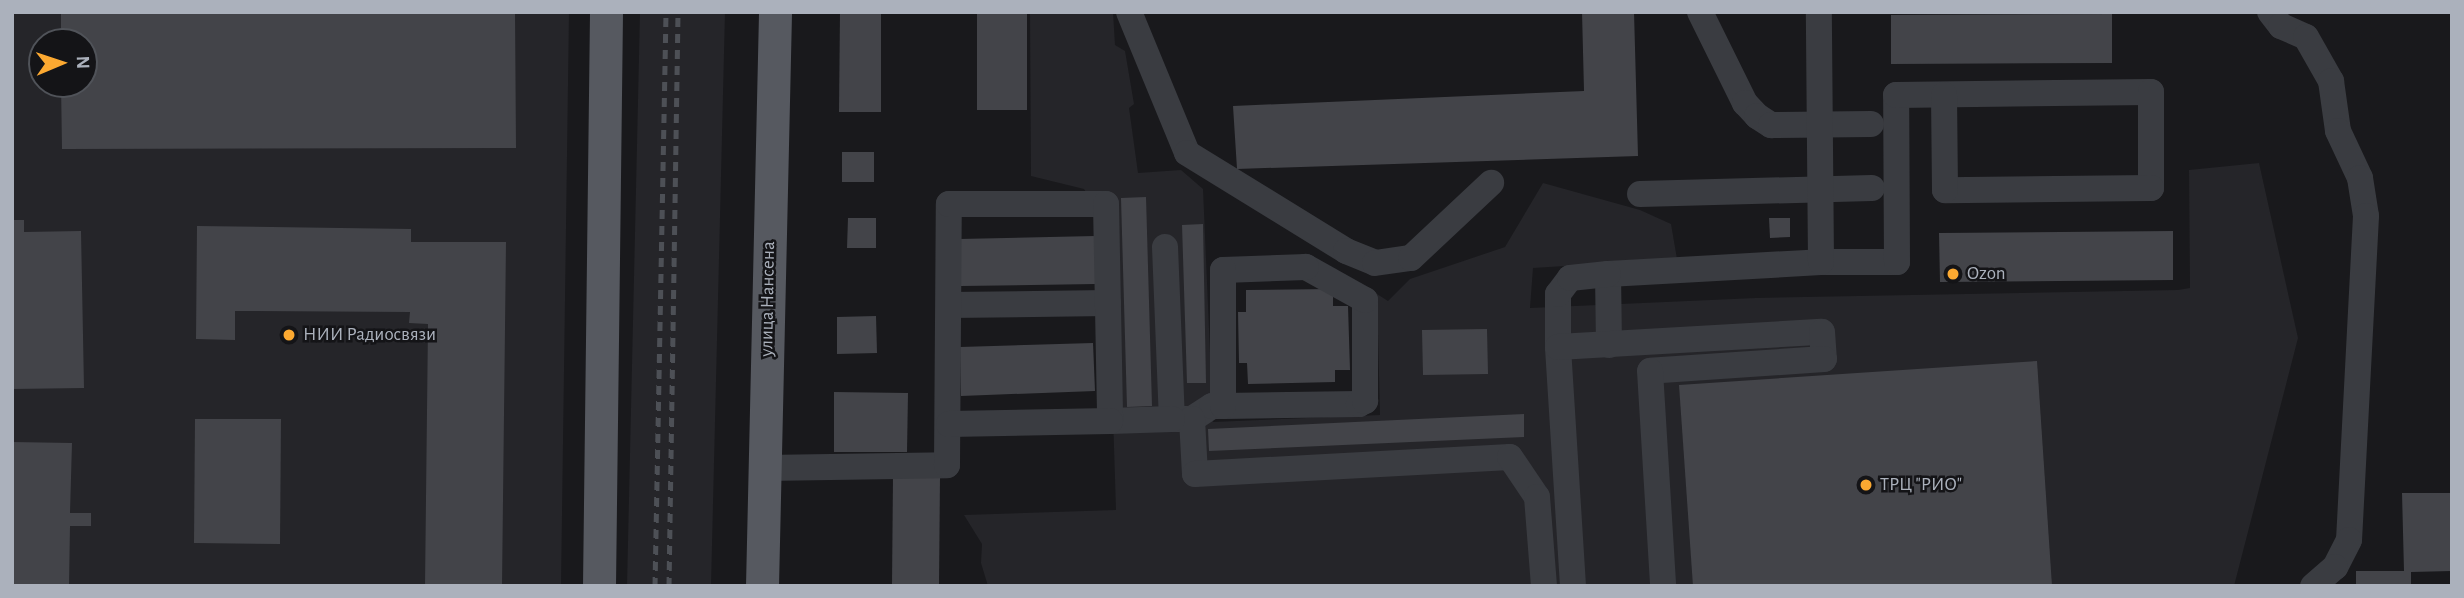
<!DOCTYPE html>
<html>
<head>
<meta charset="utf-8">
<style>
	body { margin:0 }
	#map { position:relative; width:2464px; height:598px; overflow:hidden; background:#19191c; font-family:"Alegreya Sans",sans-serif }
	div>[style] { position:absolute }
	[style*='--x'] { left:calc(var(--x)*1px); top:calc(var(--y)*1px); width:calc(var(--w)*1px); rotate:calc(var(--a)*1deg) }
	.built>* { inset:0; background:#252529 }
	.building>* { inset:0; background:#434449 }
	.minor>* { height:26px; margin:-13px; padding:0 13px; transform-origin:13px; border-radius:13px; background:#3a3c41 }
	.major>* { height:33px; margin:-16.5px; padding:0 16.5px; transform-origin:16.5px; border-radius:16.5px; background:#565960 }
	.rail>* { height:5px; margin-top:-2.5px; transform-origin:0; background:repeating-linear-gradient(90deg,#4d5056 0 9px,transparent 0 16px) }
	.dots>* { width:19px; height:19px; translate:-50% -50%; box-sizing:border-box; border:4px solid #141417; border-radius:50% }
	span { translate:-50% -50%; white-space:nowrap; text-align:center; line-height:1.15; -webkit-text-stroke:5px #141417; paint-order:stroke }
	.poi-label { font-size:19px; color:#abb1bc }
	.left { translate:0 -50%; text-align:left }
	.street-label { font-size:19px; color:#abb1bc }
	.frame { position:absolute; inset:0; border:14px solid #abb1bc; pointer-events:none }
	.north { position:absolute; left:28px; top:28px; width:70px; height:70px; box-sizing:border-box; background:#141417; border:2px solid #505359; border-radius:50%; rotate:88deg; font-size:19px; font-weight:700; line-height:28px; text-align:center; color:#abb1bc }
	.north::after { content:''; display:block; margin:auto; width:24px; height:32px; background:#fca931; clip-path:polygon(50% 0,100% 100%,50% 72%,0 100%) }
</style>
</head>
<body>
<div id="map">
	<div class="built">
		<div style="clip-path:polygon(evenodd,12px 12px,569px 12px,561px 586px,12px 586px,12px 12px,42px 42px,84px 42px,84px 84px,42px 84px,42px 42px)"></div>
		<div style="clip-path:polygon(640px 12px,725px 12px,711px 586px,627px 586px)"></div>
		<div style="clip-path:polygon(1030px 12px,1113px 12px,1115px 45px,1125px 51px,1134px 104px,1129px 108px,1138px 173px,1181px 170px,1203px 189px,1213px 422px,1380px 415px,1377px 294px,1388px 301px,1410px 279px,1505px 247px,1543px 183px,1640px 210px,1671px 224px,1677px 259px,1533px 268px,1530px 308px,1756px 298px,2178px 290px,2190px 288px,2189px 170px,2259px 163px,2298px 338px,2234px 586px,988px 586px,981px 563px,982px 544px,964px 515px,1116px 510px,1107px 225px,1084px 189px,1031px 176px)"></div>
	</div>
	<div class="building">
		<div style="clip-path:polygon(61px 12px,515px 12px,516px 148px,62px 149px,61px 84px,84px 84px,84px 42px,61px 42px)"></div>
		<div style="clip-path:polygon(840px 12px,881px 12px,881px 112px,839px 112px)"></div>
		<div style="clip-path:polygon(977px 12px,1027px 12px,1027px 110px,977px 110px)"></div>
		<div style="clip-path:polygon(1582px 12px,1634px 12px,1638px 156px,1237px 169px,1233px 106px,1584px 91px)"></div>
		<div style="clip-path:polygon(2112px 14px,2112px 63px,1891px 64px,1891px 15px)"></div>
		<div style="clip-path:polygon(842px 152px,874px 152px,874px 182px,842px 182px)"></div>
		<div style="clip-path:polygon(1146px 197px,1152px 406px,1127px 407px,1121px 198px)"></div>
		<div style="clip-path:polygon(848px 218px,876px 218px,876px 248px,847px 248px)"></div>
		<div style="clip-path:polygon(1769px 218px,1790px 218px,1790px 237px,1770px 238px)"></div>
		<div style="clip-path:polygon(12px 220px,24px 220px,24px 232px,81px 231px,84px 388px,12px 389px)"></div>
		<div style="clip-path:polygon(1203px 224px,1206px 383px,1187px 383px,1182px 225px)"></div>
		<div style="clip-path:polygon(197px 226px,411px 229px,411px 242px,506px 242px,502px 586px,425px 586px,428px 324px,409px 323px,410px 312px,235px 311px,235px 340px,196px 339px)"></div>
		<div style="clip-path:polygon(2173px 231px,2173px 280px,1940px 282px,1939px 233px)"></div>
		<div style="clip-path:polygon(1095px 236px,1096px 284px,961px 286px,959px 239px)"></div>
		<div style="clip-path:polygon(1333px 289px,1333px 306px,1348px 306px,1350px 370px,1335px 370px,1335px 382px,1248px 384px,1247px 363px,1239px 363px,1238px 312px,1246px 312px,1246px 290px)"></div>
		<div style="clip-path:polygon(876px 316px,877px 353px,837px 354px,837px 317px)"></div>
		<div style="clip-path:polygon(1487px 329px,1488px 374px,1423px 375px,1422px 330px)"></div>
		<div style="clip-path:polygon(1093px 343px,1095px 391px,961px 396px,960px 347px)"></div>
		<div style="clip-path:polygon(2037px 361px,2052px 586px,1693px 586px,1679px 385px)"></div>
		<div style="clip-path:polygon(834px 392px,908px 393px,907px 452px,834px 452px)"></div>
		<div style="clip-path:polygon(1524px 414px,1524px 437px,1209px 451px,1208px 429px)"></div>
		<div style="clip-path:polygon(195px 419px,281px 419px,280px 544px,194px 543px)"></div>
		<div style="clip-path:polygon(12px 442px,72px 443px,70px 513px,91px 513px,91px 526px,70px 526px,69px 586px,12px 586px)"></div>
		<div style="clip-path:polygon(893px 476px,940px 477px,939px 586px,892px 586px)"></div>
		<div style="clip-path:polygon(2402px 493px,2452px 493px,2452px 571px,2411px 572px,2411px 586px,2356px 586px,2356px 571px,2404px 571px)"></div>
	</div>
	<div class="minor">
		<div style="--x:1129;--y:12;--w:152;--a:67.6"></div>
		<div style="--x:1187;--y:153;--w:187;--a:31.6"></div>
		<div style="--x:1346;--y:251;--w:31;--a:22"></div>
		<div style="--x:1375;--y:263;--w:36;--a:-8"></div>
		<div style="--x:1411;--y:258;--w:110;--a:-43.2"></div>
		<div style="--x:1700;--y:12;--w:102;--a:63.7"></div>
		<div style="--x:1745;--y:103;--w:18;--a:47"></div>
		<div style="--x:1757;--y:116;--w:17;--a:33"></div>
		<div style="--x:1771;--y:125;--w:100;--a:-0.6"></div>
		<div style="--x:2270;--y:12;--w:18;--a:52"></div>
		<div style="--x:2281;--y:26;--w:27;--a:24"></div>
		<div style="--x:2306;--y:37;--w:51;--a:60.4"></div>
		<div style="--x:2331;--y:81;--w:50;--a:82"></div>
		<div style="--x:2338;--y:131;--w:52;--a:64.9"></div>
		<div style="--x:2360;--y:178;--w:38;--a:81"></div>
		<div style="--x:2366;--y:216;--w:324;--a:93"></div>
		<div style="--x:2349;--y:540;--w:30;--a:117"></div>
		<div style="--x:2335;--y:567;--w:29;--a:139"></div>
		<div style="--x:1640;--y:194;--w:232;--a:-1.5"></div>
		<div style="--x:1165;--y:247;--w:172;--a:87.7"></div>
		<div style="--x:1172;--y:419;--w:20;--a:0"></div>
		<div style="--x:1192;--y:419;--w:24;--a:-33"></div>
		<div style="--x:1212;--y:406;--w:11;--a:0"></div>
		<div style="--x:1223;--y:406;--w:136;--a:-0.8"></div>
		<div style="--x:1359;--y:404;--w:7;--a:-27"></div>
		<div style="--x:1365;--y:401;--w:101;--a:-90"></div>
		<div style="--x:1365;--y:300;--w:68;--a:-150.8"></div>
		<div style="--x:1306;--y:267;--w:83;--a:177.9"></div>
		<div style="--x:1223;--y:270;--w:136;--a:90"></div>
		<div style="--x:1821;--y:262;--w:76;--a:0"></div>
		<div style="--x:1897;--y:262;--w:167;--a:-90.3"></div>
		<div style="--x:1896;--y:95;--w:255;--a:-0.7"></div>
		<div style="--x:2151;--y:92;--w:96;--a:90"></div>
		<div style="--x:2151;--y:188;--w:206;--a:179.4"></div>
		<div style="--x:1945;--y:190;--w:95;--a:-90.6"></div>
		<div style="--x:949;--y:305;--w:159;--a:-0.7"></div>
		<div style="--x:1609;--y:345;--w:71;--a:-90.8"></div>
		<div style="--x:1608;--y:274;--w:213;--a:-3.2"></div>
		<div style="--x:1821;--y:262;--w:250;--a:-90.5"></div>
		<div style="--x:1558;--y:347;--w:53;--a:-90"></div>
		<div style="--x:1558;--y:294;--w:20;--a:-53"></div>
		<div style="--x:1570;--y:278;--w:38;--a:-6"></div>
		<div style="--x:1192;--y:419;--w:55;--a:86.9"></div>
		<div style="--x:1195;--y:474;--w:315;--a:-3.1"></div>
		<div style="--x:1510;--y:457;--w:48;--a:56"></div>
		<div style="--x:1537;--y:497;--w:89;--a:85.5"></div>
		<div style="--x:1110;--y:421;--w:62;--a:-1.8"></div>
		<div style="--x:765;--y:468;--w:182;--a:-0.9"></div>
		<div style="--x:947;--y:465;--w:261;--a:-89.6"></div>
		<div style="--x:949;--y:204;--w:157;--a:0"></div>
		<div style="--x:1106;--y:204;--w:217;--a:88.9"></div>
		<div style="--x:1110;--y:421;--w:161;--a:178.9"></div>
		<div style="--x:1573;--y:586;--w:239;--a:-93.6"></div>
		<div style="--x:1558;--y:347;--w:264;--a:-3.3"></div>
		<div style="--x:1822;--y:332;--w:27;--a:86"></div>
		<div style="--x:1824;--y:359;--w:174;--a:176.1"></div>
		<div style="--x:1650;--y:371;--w:215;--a:86.5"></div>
	</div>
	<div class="major">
		<div style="--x:599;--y:586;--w:574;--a:-89.3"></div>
		<div style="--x:762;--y:586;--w:574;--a:-88.7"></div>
	</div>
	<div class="rail">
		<div style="--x:655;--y:586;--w:574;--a:-88.9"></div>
		<div style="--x:669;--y:586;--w:574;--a:-89.1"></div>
	</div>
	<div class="dots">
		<div style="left:1953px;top:274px;background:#fca931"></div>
		<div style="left:289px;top:335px;background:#fca931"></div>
		<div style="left:1866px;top:485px;background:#fca931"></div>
	</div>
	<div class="poi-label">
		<span class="left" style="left:1967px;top:274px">Ozon</span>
		<span class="left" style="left:303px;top:335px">НИИ Радиосвязи</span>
		<span class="left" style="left:1880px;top:485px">ТРЦ "РИО"</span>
	</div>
	<div class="street-label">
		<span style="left:768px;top:299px;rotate:-89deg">улица Нансена</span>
	</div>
	<div class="frame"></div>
	<div class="north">N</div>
</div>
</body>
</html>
